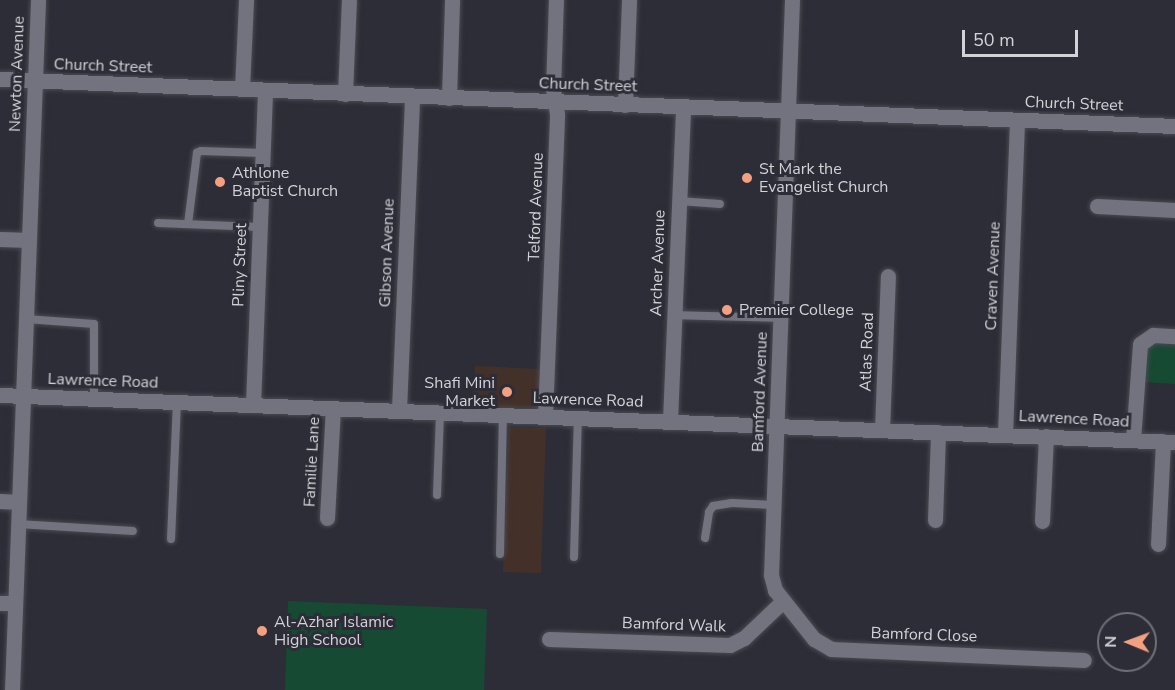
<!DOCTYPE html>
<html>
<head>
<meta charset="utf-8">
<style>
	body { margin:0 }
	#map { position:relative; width:1175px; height:690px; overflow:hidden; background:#2d2d37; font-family:"Nunito Sans",sans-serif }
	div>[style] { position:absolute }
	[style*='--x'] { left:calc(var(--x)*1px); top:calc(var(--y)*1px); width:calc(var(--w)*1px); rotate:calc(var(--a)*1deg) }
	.commercial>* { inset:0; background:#433129 }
	.green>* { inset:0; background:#174a33 }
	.roads { filter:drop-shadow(0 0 2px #4a4a52) drop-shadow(0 0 2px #4a4a52) }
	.lane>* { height:8px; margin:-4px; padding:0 4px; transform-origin:4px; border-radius:4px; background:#73737f }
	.street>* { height:15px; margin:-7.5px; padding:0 7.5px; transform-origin:7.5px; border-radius:7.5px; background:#73737f }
	.dots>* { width:16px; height:16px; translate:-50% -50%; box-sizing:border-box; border:3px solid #2d2d37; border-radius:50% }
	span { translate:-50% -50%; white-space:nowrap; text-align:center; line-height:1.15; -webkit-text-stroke:6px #2d2d37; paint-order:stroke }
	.street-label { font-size:16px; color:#d2d2d9 }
	.poi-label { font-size:16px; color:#d2d2d9 }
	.left { translate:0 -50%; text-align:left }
	.right { translate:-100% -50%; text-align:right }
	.north { position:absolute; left:1097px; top:612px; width:60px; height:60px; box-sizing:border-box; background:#2d2d37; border:2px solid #6f6f78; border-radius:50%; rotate:271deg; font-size:16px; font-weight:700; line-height:24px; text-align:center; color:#d2d2d9 }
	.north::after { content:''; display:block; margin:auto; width:21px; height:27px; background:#f3a082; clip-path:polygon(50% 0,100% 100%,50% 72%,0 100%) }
	.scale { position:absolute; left:962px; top:30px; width:116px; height:27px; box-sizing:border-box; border:3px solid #d2d2d9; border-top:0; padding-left:8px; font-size:18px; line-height:21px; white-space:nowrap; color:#d2d2d9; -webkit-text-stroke:4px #2d2d37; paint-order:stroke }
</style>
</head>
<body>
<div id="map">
	<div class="commercial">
		<div style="clip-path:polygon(475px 366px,540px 369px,538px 405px,535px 408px,473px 406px)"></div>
		<div style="clip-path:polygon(509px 427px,546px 428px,541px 573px,503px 572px)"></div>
	</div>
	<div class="green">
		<div style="clip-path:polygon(1153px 343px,1175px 343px,1175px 384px,1143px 382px,1145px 351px)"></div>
		<div style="clip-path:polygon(288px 601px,487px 609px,484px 690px,285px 690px)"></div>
	</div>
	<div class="roads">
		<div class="lane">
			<div style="--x:679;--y:201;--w:41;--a:4.2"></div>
			<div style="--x:158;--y:223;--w:101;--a:2.3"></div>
			<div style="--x:188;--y:224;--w:72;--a:-82.8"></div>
			<div style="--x:197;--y:153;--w:4;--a:-27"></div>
			<div style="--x:201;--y:151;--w:61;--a:1.9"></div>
			<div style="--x:674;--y:315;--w:107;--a:1.6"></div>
			<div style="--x:26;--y:319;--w:68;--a:4.2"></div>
			<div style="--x:94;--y:324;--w:75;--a:90"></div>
			<div style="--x:437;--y:495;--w:83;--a:-87.9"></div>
			<div style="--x:18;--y:524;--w:115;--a:3.5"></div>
			<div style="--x:705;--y:538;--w:26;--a:-81"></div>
			<div style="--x:709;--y:512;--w:7;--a:-56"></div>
			<div style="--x:713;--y:506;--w:19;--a:-9"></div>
			<div style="--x:732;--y:503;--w:42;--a:2.7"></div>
			<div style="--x:171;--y:539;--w:137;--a:-87.5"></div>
			<div style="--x:500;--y:554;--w:139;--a:-88.8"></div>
			<div style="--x:574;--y:557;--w:139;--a:-88.4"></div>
		</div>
		<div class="street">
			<div style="--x:792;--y:0;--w:575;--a:92.09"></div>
			<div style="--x:771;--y:575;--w:16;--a:75"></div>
			<div style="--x:775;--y:590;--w:63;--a:51.5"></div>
			<div style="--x:814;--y:639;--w:20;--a:30"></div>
			<div style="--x:831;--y:649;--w:253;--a:2.5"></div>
			<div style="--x:0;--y:79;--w:1176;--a:2.29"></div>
			<div style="--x:242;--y:89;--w:89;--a:-87.4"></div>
			<div style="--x:345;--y:94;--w:94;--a:-87.6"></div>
			<div style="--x:449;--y:98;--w:98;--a:-88.2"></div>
			<div style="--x:625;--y:105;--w:105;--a:-87.8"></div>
			<div style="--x:1097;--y:206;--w:78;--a:2.9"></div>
			<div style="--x:0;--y:239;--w:29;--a:2"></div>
			<div style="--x:0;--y:395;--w:1176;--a:2.29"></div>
			<div style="--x:253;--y:405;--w:315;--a:-87.8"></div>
			<div style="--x:399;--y:410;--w:313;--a:-87.6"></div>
			<div style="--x:545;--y:416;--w:302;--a:-87.7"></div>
			<div style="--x:557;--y:114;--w:25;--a:-99"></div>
			<div style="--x:553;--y:89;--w:89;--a:-88.1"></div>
			<div style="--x:670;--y:421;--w:314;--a:-87.6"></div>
			<div style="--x:882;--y:430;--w:154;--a:-87.8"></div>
			<div style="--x:1005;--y:434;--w:314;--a:-87.8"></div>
			<div style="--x:1133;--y:440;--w:96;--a:-85.8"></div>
			<div style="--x:1140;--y:344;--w:16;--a:-35"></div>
			<div style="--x:1153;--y:335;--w:22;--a:3"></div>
			<div style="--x:0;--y:501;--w:19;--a:3"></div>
			<div style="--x:327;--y:518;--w:110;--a:-86.9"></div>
			<div style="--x:935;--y:520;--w:88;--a:-88"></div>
			<div style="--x:1042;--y:521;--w:85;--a:-87.3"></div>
			<div style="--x:1158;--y:544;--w:103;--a:-87.2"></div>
			<div style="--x:0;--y:603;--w:15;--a:0"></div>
			<div style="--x:549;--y:639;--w:181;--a:1.9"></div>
			<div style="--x:730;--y:645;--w:16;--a:-27"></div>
			<div style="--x:744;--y:638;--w:52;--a:-43.5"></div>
			<div style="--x:12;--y:690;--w:690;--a:-87.84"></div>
		</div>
	</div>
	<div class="dots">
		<div style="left:747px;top:178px;background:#f3a082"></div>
		<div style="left:220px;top:182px;background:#f3a082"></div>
		<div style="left:727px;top:310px;background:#f3a082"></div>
		<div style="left:507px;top:392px;background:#f3a082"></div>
		<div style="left:262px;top:631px;background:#f3a082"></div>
	</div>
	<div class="street-label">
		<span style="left:103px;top:66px;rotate:2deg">Church Street</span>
		<span style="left:17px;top:74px;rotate:-88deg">Newton Avenue</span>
		<span style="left:588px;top:85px;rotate:2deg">Church Street</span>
		<span style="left:1074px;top:104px;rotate:2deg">Church Street</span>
		<span style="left:536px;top:207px;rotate:-88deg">Telford Avenue</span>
		<span style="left:387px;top:253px;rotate:-88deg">Gibson Avenue</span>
		<span style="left:658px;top:263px;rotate:-88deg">Archer Avenue</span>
		<span style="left:240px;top:265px;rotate:-88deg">Pliny Street</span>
		<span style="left:993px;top:276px;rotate:-88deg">Craven Avenue</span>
		<span style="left:867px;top:352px;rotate:-88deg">Atlas Road</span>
		<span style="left:103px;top:381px;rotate:2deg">Lawrence Road</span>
		<span style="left:760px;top:392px;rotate:-88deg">Bamford Avenue</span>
		<span style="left:588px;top:400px;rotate:2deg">Lawrence Road</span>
		<span style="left:1074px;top:419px;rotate:3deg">Lawrence Road</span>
		<span style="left:312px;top:462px;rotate:-87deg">Familie Lane</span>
		<span style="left:674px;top:625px;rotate:2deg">Bamford Walk</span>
		<span style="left:924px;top:635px;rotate:2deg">Bamford Close</span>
	</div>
	<div class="poi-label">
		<span class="left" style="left:759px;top:178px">St Mark the<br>Evangelist Church</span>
		<span class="left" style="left:232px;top:182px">Athlone<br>Baptist Church</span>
		<span class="left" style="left:739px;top:310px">Premier College</span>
		<span class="right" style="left:495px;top:392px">Shafi Mini<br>Market</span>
		<span class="left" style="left:274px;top:631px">Al-Azhar Islamic<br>High School</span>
	</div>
	<div class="north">N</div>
	<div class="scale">50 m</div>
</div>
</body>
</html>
